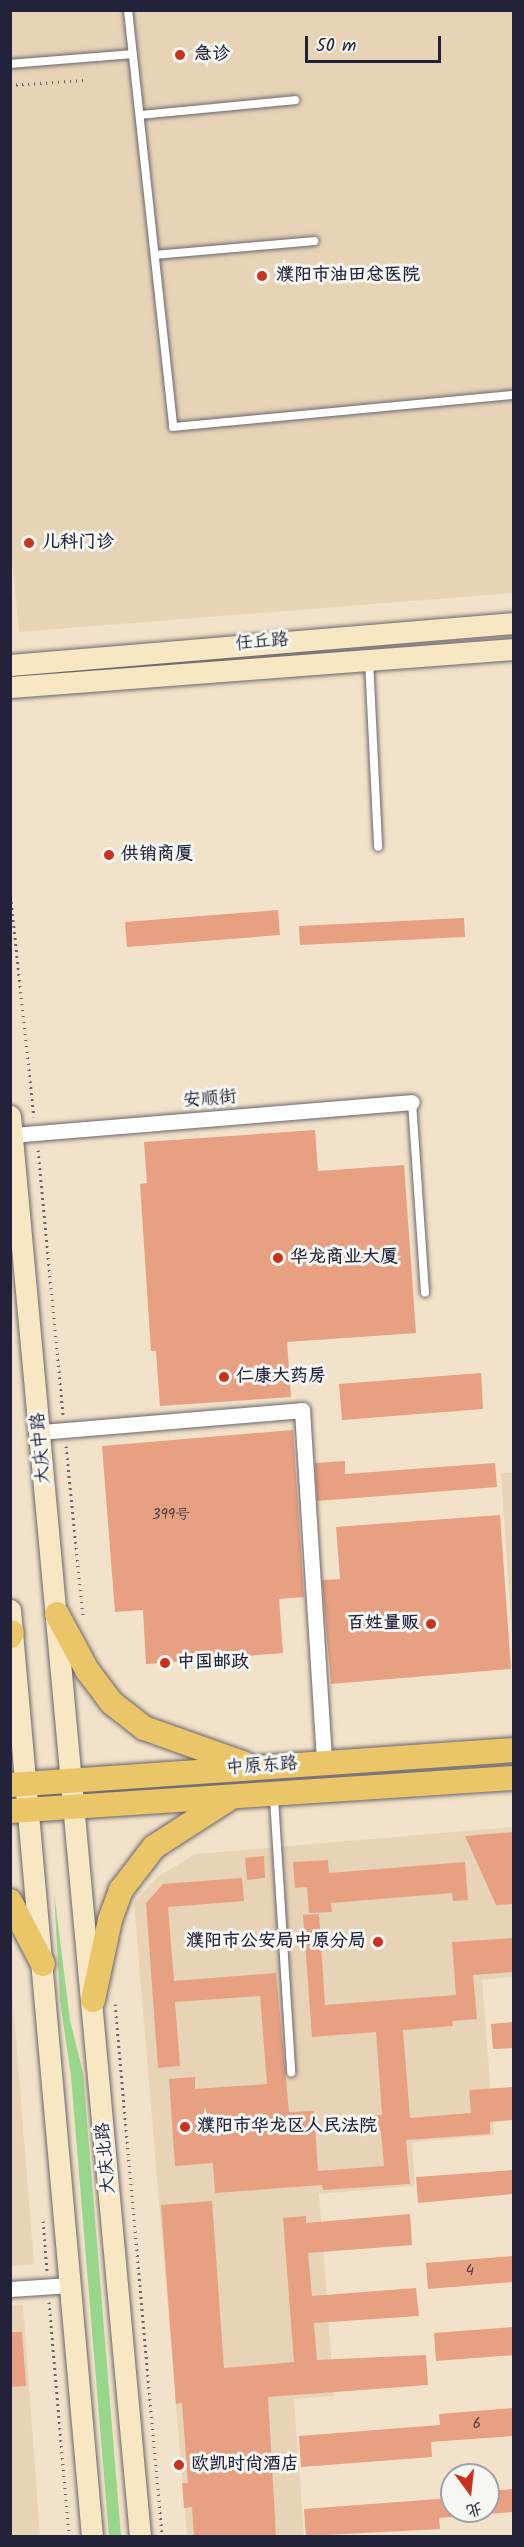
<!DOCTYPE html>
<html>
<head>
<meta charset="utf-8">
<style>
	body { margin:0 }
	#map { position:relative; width:524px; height:2547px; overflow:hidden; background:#f2e2c9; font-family:Kalam,"LXGW WenKai TC",sans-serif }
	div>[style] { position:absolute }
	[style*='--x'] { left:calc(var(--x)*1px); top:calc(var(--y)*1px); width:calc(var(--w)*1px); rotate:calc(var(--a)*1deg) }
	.built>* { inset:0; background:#e7d4b7 }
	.green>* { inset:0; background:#98d68c }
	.building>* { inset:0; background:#e7a081 }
	.path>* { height:3px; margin-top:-1.5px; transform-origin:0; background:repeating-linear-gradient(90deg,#6b656d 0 1.5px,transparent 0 6px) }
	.roads { filter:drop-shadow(0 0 2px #6b656d) drop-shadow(0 0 2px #6b656d) }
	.lane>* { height:8px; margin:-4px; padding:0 4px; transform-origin:4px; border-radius:4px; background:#fff }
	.street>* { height:15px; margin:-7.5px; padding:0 7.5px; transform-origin:7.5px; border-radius:7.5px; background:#fff }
	.secondary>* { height:21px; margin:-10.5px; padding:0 10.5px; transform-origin:10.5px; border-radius:10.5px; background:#f7e8c3 }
	.primary>* { height:24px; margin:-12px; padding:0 12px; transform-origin:12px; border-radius:12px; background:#ebc669 }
	.dots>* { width:16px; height:16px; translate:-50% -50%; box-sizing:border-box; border:3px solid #f6f6f2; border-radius:50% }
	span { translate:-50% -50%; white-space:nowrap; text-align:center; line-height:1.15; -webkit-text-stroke:6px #f6f6f2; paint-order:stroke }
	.number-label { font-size:15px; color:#53424c }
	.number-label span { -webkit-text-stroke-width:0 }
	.poi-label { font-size:18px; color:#22223b; font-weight:700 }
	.left { translate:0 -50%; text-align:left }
	.right { translate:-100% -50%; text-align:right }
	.street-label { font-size:18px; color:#22223b }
	.frame { position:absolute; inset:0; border:12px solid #22223b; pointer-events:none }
	.north { position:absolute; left:440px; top:2463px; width:60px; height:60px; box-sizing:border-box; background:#f6f6f2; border:2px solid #a1a1a9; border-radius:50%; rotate:165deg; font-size:16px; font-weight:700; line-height:24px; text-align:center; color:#22223b }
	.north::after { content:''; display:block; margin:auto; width:21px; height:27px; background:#c8321e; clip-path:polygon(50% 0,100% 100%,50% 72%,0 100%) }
	.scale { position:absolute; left:305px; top:36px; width:136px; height:27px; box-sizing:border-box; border:3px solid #22223b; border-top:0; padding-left:8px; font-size:18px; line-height:21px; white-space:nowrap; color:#22223b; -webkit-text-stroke:4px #f6f6f2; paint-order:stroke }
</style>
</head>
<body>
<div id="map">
	<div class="built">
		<div style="clip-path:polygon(10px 11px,513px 11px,513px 593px,19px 632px,10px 541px)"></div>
		<div style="clip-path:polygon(501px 1473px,513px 1473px,513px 1650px)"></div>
		<div style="clip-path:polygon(513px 1827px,513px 1977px,482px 1980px,494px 2135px,412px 2142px,415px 2186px,319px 2194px,334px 2396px,294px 2399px,304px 2536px,187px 2536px,134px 1903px,156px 1878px,195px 1854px)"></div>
		<div style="clip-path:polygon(10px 1965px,34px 2264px,11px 2266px,10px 2266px)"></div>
		<div style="clip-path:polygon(23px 2305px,40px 2536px,11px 2536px,11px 2306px)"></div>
	</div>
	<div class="green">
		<div style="clip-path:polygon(54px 1892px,70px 2020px,83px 2073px,121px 2536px,109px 2536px,71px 2076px,60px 2000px)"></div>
	</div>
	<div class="building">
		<div style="clip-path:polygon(278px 910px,280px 935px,127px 947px,125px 922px)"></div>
		<div style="clip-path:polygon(464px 918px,465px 937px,300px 945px,299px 926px)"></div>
		<div style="clip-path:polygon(315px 1130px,318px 1171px,404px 1165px,416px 1333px,287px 1342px,291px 1397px,160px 1406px,156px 1351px,151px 1351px,140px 1184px,147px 1183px,144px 1142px)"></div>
		<div style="clip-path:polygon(481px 1373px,483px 1409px,342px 1420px,339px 1384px)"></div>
		<div style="clip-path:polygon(293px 1430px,304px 1597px,279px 1599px,283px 1653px,146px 1664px,143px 1610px,115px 1612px,102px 1446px)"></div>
		<div style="clip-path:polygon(345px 1461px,345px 1474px,495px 1463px,497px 1487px,317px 1501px,315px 1463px)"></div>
		<div style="clip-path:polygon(500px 1515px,511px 1669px,331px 1684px,322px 1580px,340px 1579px,336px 1527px)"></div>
		<div style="clip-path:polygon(513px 1832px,513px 1904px,496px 1905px,465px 1836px)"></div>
		<div style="clip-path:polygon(264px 1856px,265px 1878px,247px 1880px,245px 1858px)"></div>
		<div style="clip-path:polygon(328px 1860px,329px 1873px,465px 1862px,468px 1900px,453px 1901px,452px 1893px,331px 1903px,332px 1912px,309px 1913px,307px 1887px,295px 1888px,293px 1862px)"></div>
		<div style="clip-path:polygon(242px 1878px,244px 1901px,168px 1907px,174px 1981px,276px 1973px,289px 2112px,314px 2111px,318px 2171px,384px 2166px,381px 2131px,368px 2132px,367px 2116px,382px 2115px,376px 2032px,312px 2037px,303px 1915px,319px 1914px,325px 2005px,456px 1995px,452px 1942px,513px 1938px,513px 1972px,473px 1975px,477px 2019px,452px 2021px,453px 2026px,403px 2030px,410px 2118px,471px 2113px,469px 2090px,513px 2087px,513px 2120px,490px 2122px,490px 2134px,406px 2140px,410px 2184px,323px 2190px,322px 2185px,215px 2193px,213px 2163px,175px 2166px,169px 2079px,195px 2077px,195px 2089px,267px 2084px,260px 1996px,175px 2002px,180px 2066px,158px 2068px,146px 1903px,163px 1884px)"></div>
		<div style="clip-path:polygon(513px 2022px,513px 2048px,493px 2049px,491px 2024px)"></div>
		<div style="clip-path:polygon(513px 2170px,513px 2194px,418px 2203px,416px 2177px)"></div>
		<div style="clip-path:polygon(212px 2201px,224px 2368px,294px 2362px,283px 2218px,306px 2216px,306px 2223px,410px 2214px,412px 2245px,308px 2253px,312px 2296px,416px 2288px,419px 2316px,314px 2323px,317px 2360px,426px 2355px,428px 2385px,268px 2397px,276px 2536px,194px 2536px,192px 2507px,184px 2508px,182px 2483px,188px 2483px,182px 2403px,176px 2404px,161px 2205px)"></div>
		<div style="clip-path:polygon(513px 2256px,513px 2282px,428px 2289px,426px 2263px)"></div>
		<div style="clip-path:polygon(513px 2327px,513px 2355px,436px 2361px,434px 2333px)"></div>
		<div style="clip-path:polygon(10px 2332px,22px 2332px,26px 2386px,10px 2387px)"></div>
		<div style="clip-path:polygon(513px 2408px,513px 2436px,431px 2442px,432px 2457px,301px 2467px,299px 2436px,440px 2425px,439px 2414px)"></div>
		<div style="clip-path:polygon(513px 2489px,513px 2512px,488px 2514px,488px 2491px)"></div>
		<div style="clip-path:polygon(452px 2498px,452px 2517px,439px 2518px,440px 2529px,306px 2536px,304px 2509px)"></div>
	</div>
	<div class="path">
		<div style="--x:10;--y:85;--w:74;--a:-3.9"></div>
		<div style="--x:10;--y:890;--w:228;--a:84"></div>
		<div style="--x:38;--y:1150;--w:266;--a:84.6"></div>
		<div style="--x:66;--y:1446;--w:170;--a:84.3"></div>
		<div style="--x:115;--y:2004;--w:534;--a:84.95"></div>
		<div style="--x:43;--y:2221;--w:51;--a:85.5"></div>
		<div style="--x:49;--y:2302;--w:235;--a:85.1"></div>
	</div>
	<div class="roads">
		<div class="lane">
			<div style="--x:128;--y:10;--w:419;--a:83.8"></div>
			<div style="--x:173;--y:427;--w:342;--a:-5.4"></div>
			<div style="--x:10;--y:64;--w:123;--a:-4.6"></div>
			<div style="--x:140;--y:115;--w:156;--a:-5.5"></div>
			<div style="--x:155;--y:255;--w:160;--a:-5"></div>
			<div style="--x:369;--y:660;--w:187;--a:87.2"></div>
			<div style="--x:412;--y:1102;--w:191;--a:86.1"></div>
			<div style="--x:274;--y:1798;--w:275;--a:86.4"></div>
		</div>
		<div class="street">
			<div style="--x:12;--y:1135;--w:401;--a:-4.7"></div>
			<div style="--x:41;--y:1432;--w:262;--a:-4.8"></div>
			<div style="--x:302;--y:1410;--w:354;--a:86.4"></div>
			<div style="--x:10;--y:2289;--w:60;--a:-3.8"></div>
		</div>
		<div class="secondary">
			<div style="--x:10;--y:665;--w:506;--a:-4.76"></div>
			<div style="--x:10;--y:687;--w:505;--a:-4.31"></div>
			<div style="--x:10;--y:1116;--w:1426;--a:84.77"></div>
			<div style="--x:10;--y:1610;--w:930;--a:84.94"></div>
		</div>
		<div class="primary">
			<div style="--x:57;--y:1614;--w:64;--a:61.8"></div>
			<div style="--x:87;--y:1670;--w:41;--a:52.9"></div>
			<div style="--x:112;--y:1703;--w:41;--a:38"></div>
			<div style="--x:144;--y:1728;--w:107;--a:19.6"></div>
			<div style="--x:10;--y:1636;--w:4;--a:-63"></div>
			<div style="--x:10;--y:1785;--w:505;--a:-3.97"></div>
			<div style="--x:10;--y:1811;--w:505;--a:-3.75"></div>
			<div style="--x:10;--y:1901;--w:71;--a:62.4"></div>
			<div style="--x:93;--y:2000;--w:82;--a:-78"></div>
			<div style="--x:110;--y:1920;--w:32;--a:-70"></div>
			<div style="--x:121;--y:1890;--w:54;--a:-52.5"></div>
			<div style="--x:154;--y:1847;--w:87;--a:-32.8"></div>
		</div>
	</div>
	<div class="dots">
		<div style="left:180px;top:55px;background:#c8321e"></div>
		<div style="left:262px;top:276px;background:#c8321e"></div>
		<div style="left:29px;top:543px;background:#c8321e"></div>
		<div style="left:109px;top:855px;background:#c8321e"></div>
		<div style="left:278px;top:1258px;background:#c8321e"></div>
		<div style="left:224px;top:1377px;background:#c8321e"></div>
		<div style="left:431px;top:1624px;background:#c8321e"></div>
		<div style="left:165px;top:1663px;background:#c8321e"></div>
		<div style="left:378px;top:1942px;background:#c8321e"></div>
		<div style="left:185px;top:2127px;background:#c8321e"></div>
		<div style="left:179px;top:2465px;background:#c8321e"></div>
	</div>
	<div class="number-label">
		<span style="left:171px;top:1516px">399号</span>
		<span style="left:470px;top:2272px">4</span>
		<span style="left:477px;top:2425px">6</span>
	</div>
	<div class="poi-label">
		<span class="left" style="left:194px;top:55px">急诊</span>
		<span class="left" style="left:276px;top:276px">濮阳市油田总医院</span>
		<span class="left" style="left:42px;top:543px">儿科门诊</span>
		<span class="left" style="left:121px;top:855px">供销商厦</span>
		<span class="left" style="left:290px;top:1258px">华龙商业大厦</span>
		<span class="left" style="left:236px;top:1377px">仁康大药房</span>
		<span class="right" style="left:419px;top:1624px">百姓量贩</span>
		<span class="left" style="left:177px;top:1663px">中国邮政</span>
		<span class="right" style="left:366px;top:1942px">濮阳市公安局中原分局</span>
		<span class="left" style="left:197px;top:2127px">濮阳市华龙区人民法院</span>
		<span class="left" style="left:191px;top:2465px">欧凯时尚酒店</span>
	</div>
	<div class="street-label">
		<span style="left:262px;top:643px;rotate:-5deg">任丘路</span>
		<span style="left:210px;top:1100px;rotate:-5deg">安顺街</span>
		<span style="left:42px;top:1448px;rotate:-95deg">大庆中路</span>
		<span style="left:262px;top:1767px;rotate:-4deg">中原东路</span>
		<span style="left:107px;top:2158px;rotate:-95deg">大庆北路</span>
	</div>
	<div class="frame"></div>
	<div class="north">北</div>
	<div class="scale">50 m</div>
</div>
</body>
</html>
